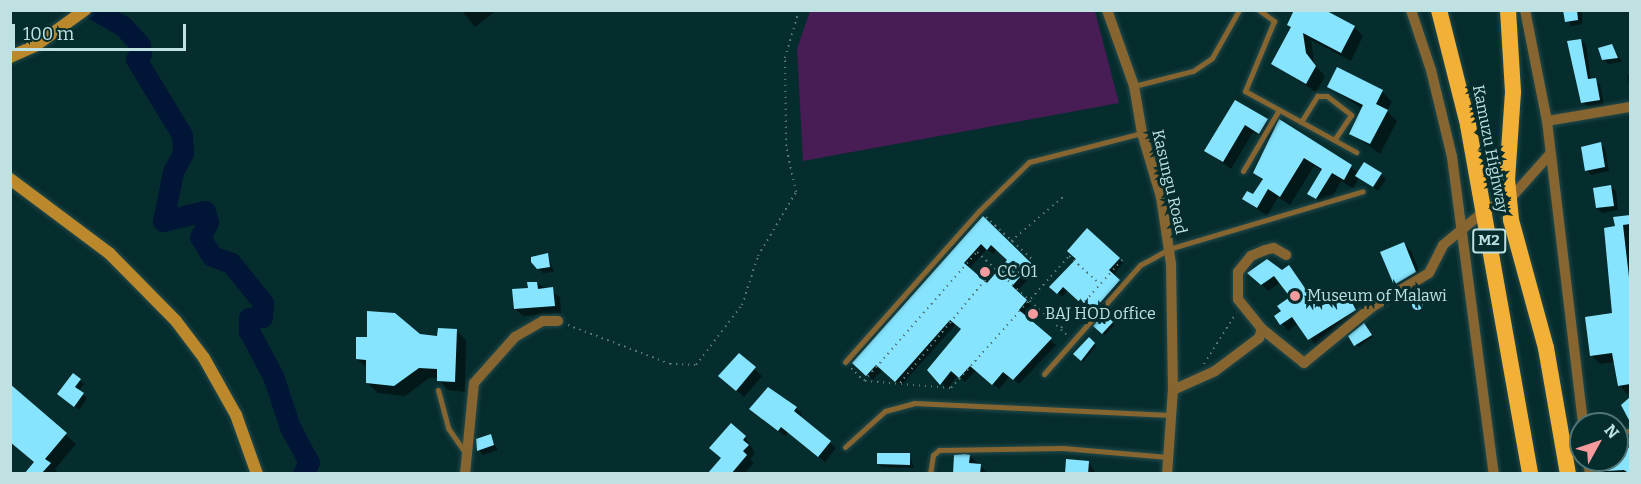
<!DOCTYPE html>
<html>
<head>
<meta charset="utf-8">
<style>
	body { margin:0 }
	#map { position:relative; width:1641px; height:484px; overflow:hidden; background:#062d2e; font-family:Bitter,serif }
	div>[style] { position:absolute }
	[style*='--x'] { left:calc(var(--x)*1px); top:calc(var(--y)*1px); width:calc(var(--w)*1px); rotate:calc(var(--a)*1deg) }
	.green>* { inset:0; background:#481c55 }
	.shadow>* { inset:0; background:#0007 }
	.river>* { height:21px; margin:-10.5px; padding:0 10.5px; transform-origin:10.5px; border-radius:10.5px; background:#011637 }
	.building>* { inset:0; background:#87e4fe }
	.round { border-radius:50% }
	.path>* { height:2px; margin-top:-1px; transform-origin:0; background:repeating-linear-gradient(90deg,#567b7c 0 1.5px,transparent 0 6px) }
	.roads { filter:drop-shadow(0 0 2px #244a4b) drop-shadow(0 0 2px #244a4b) }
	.service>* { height:5px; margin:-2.5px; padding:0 2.5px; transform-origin:2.5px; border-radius:2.5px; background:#866531 }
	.minor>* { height:10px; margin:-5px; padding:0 5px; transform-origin:5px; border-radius:5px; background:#866531 }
	.secondary>* { height:12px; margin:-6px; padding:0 6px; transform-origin:6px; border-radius:6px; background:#bb882b }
	.trunk>* { height:16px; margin:-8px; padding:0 8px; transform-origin:8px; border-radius:8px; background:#f2b036 }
	.dots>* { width:16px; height:16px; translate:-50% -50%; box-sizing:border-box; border:3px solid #062d2e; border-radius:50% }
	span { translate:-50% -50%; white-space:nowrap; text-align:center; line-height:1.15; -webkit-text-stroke:6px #062d2e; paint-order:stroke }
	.shield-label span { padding:2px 4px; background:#062d2e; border:2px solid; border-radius:4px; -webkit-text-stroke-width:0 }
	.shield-label { font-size:15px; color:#bfe1e1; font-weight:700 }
	.street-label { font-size:16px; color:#bfe1e1 }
	.poi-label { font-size:16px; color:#bfe1e1 }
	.left { translate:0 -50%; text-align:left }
	.frame { position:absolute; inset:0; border:12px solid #bfe1e1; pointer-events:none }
	.north { position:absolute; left:1569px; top:412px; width:60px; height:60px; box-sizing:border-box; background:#062d2e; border:2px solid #507576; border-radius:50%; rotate:50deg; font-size:16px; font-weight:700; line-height:24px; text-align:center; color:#bfe1e1 }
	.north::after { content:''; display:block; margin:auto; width:21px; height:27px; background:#f59b9e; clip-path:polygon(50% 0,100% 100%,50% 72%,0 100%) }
	.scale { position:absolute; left:12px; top:24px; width:174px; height:27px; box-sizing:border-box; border:3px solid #bfe1e1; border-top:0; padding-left:8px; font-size:18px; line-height:21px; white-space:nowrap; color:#bfe1e1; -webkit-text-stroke:4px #062d2e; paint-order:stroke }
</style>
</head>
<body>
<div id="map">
	<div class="green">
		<div style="clip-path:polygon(810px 11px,1095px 11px,1119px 103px,803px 161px,797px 49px)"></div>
	</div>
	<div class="shadow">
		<div style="clip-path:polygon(461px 10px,497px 10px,475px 27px)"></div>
		<div style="clip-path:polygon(1564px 10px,1582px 10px,1582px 24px,1571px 26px)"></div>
		<div style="clip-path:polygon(1354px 27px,1363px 36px,1351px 61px,1311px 40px,1314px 64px,1325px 76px,1316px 92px,1273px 64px,1293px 28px)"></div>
		<div style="clip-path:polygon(1581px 40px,1586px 45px,1591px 80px,1600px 84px,1604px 105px,1588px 107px,1583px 102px)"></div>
		<div style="clip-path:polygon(1612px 46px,1622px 62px,1608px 64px,1603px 59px)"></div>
		<div style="clip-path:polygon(1630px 75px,1630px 88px,1627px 76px)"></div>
		<div style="clip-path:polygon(1329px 87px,1382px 91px,1392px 102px,1387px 111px,1397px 121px,1380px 154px,1351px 133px,1363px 109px)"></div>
		<div style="clip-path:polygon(1235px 102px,1276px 129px,1280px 121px,1359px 173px,1381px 174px,1386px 179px,1378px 191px,1359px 178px,1353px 188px,1341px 181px,1326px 208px,1309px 194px,1323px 171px,1314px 166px,1290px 205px,1278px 197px,1267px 216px,1244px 199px,1254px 196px,1263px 181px,1255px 173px,1273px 136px,1267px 140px,1253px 132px,1231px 169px,1206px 151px)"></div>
		<div style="clip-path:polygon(1600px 144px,1605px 149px,1609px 171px,1591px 175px,1586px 170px)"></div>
		<div style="clip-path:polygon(1611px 187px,1616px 191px,1618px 210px,1602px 213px,1597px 208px)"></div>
		<div style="clip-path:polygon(1630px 216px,1630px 393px,1627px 394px,1619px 385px,1615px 362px,1600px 364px,1592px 356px,1614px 315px,1615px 219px)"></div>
		<div style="clip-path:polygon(evenodd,983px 218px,1036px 271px,1016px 292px,1032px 306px,1024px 316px,1056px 345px,1019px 384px,1010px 376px,999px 389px,976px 370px,965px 382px,958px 375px,947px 389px,929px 370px,962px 330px,956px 324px,901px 386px,882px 370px,873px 380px,854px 363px,983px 218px,987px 249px,993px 254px,997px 249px,1009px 260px,988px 285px,969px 269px,987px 249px)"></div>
		<div style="clip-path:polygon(1087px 230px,1123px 263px,1113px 276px,1123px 285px,1091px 322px,1082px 313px,1087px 307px,1068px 290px,1062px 297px,1052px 287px,1078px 259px)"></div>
		<div style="clip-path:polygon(1403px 243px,1411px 251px,1423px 280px,1403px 292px,1395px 284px,1382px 252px)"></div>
		<div style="clip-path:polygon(548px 255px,554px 272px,543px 273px,538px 268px)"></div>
		<div style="clip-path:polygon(1282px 272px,1295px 274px,1319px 308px,1348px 297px,1362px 317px,1316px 346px,1298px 323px,1288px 331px,1276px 316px,1292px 298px,1281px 282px,1268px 291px,1250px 273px)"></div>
		<div style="clip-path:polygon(537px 283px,560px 297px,561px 313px,523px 316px,515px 309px)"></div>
		<div style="clip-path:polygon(1416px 300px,1424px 307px,1420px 311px,1413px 304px)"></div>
		<div style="clip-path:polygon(1104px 315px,1114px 325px,1105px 335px,1095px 325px)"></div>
		<div style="clip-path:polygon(1366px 327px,1373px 337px,1358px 347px,1350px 337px)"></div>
		<div style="clip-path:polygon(456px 330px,466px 340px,465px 392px,448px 390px,438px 378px,429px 378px,405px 396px,378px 393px,367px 383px,368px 369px,357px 359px,419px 336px,438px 337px)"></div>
		<div style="clip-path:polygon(1089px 339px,1096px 346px,1083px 362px,1075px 354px)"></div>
		<div style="clip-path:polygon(739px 355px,762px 376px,744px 397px,728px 383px)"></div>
		<div style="clip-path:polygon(73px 375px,84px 384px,79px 391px,87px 398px,79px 410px,63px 397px)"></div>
		<div style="clip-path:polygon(10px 386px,76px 444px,55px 469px,59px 474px,26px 474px,35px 463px,10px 442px)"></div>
		<div style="clip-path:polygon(796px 408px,802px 414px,800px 417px,836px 448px,825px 462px,788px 432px,785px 436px,758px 415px)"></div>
		<div style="clip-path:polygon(490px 436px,498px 450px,483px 455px,479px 450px)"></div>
		<div style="clip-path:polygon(745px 437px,755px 453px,750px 459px,754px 463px,744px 474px,709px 474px)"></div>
		<div style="clip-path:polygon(1630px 448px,1630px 474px,1600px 472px,1617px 460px)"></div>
		<div style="clip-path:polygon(909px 454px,914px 468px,882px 467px,878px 463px)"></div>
		<div style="clip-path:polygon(970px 456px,980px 465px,988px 474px,955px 474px)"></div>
		<div style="clip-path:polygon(1089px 462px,1096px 474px,1067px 474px)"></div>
	</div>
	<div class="river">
		<div style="--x:95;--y:10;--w:32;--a:30"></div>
		<div style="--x:123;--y:26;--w:25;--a:48"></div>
		<div style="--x:140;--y:45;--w:9;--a:84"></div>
		<div style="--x:141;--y:54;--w:7;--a:135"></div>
		<div style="--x:136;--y:59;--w:89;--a:58.8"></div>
		<div style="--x:182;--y:135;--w:18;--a:87"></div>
		<div style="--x:183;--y:153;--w:21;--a:118"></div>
		<div style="--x:173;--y:172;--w:50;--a:101.5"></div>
		<div style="--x:163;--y:221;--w:43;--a:-13.4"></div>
		<div style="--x:205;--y:211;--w:11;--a:75"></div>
		<div style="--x:208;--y:222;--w:17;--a:118"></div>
		<div style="--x:200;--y:237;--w:22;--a:58"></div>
		<div style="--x:212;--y:256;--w:20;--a:20"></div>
		<div style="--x:231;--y:263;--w:51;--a:51.3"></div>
		<div style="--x:263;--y:303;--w:14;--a:94"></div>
		<div style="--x:262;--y:317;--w:13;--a:176"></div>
		<div style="--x:249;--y:318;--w:13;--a:90"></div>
		<div style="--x:249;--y:331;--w:51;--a:61.9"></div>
		<div style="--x:273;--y:376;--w:54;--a:71.6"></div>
		<div style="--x:290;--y:427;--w:40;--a:62"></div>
		<div style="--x:309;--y:462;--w:13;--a:117"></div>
	</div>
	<div class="building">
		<div style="clip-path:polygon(1294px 10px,1325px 10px,1355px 26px,1341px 53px,1303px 33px,1306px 53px,1316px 66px,1306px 84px,1271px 64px,1291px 27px,1287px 25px)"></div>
		<div style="clip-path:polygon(1563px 10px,1577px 10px,1578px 20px,1565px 22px)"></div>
		<div style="clip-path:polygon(1581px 39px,1588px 79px,1596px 78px,1600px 100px,1581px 103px,1567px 41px)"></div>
		<div style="clip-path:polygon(1612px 44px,1618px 58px,1602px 60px,1598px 48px)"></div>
		<div style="clip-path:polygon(1337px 67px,1383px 90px,1376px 104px,1388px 110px,1370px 144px,1349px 134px,1363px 105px,1327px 87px)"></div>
		<div style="clip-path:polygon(1235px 100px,1268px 119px,1259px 134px,1245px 125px,1223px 162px,1204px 151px)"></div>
		<div style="clip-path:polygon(1279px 119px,1352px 165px,1344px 180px,1332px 173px,1316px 199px,1307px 194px,1322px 169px,1304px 158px,1280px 197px,1268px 189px,1257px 208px,1242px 199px,1247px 191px,1253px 194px,1263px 179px,1253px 173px)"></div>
		<div style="clip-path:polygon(1601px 142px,1605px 167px,1585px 171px,1581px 147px)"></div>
		<div style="clip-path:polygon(1364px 162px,1382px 173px,1373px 187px,1355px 176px)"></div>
		<div style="clip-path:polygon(1611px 185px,1614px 206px,1596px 208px,1593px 188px)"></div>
		<div style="clip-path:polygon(1630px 215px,1630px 224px,1623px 225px,1630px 286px,1630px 384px,1618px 386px,1612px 353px,1590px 356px,1585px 317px,1612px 313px,1604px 228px,1615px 226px,1613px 217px)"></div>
		<div style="clip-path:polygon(evenodd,983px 216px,1032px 264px,1012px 286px,1027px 300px,1019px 310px,1052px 338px,1013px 380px,1003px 372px,992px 385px,970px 366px,959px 378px,951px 371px,940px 385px,927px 370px,961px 329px,950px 320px,895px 382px,876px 365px,866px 376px,852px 363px,983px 216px,981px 244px,987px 250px,991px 245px,1007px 260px,987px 283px,964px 263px,981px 244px)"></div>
		<div style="clip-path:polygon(1087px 228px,1120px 258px,1109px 270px,1120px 280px,1086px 319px,1079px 313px,1085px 307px,1063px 287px,1057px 294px,1049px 287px,1076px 259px,1067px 251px)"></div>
		<div style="clip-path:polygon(1404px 242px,1416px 272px,1394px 285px,1380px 252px)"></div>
		<div style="clip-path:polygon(548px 253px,550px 267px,537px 269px,531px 262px,531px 257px)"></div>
		<div style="clip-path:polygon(1267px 259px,1282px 270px,1289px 265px,1318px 307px,1348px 295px,1356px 310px,1308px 340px,1292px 317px,1280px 325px,1274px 316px,1281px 311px,1277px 306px,1290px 297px,1274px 276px,1261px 285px,1247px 273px)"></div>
		<div style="clip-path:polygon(527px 282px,537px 282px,538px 289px,553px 287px,555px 306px,514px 309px,512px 289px,528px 288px)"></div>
		<div class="round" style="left:1411.5px;top:298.5px;width:11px;height:11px"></div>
		<div style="clip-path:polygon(367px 311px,395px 313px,420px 334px,437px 336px,438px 328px,457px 329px,455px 382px,437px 381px,437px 369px,419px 368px,394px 386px,366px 383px,366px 360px,356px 359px,356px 337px,367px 337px)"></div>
		<div style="clip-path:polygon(1104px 313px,1113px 322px,1102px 334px,1093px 326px)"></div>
		<div style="clip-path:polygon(1364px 323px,1372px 335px,1354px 346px,1348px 336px)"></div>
		<div style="clip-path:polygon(1089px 337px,1095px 343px,1081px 361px,1073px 354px)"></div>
		<div style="clip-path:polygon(739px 353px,756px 367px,736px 391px,718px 376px)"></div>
		<div style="clip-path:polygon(73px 373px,81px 379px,75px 387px,84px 393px,74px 407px,57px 394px)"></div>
		<div style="clip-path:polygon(10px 384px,67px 433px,45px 459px,51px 463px,41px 474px,24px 474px,34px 462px,10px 442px)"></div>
		<div style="clip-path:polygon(768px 387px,797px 407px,794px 411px,831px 441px,818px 457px,781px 427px,778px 431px,749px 409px)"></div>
		<div style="clip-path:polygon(1630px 397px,1630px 422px,1621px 405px)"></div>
		<div style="clip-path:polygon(731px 423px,746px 436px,743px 440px,749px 445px,743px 451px,747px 455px,731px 474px,707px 474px,721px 458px,709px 448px)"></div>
		<div style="clip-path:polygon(491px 434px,494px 445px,477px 451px,476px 439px)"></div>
		<div style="clip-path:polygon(1630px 446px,1630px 474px,1624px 470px,1606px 471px,1605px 460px,1617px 460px)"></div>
		<div style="clip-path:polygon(877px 453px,910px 453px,910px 465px,877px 464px)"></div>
		<div style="clip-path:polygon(965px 454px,970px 455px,969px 463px,981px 464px,980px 474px,953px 474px,954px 455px)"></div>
		<div style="clip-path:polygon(1066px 459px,1089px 461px,1088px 474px,1065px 474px)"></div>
	</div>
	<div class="path">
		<div style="--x:986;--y:217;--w:65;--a:42.5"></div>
		<div style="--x:1011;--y:241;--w:70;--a:-40.3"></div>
		<div style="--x:568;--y:325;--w:109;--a:20.9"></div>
		<div style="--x:670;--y:364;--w:26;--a:2"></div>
		<div style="--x:696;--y:365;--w:76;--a:-52.5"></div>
		<div style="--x:742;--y:305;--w:52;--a:-71.9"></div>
		<div style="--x:758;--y:256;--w:74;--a:-59.3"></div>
		<div style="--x:796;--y:192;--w:47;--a:-102.3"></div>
		<div style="--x:786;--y:146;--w:88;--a:-90.7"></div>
		<div style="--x:785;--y:58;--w:50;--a:-73.7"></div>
		<div style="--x:1061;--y:328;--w:93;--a:-48.1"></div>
		<div style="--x:1204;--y:364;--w:60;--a:-57.9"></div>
		<div style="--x:851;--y:368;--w:18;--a:45"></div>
		<div style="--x:864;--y:381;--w:171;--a:-48.8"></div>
		<div style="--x:977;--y:252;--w:122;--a:42.7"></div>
		<div style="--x:865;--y:381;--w:86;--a:4.7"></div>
		<div style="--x:951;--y:388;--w:177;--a:-48.2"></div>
		<div style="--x:1069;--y:256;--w:42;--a:42.1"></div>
		<div style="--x:900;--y:383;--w:149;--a:-50.4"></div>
	</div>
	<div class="roads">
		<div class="service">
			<div style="--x:1259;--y:10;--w:19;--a:36"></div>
			<div style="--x:1274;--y:21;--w:76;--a:112.5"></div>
			<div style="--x:1245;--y:91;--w:127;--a:28.8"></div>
			<div style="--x:1134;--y:86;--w:61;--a:-14.3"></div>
			<div style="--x:1193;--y:71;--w:23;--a:-34"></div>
			<div style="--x:1212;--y:58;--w:55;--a:-60.6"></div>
			<div style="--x:1301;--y:122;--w:31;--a:-58"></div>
			<div style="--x:1317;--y:96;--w:10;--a:0"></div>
			<div style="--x:1327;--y:96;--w:31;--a:38"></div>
			<div style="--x:1351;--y:115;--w:30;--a:124"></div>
			<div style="--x:1243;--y:171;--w:71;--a:-59.5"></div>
			<div style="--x:845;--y:362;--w:202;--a:-48.4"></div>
			<div style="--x:979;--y:211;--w:70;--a:-44.4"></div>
			<div style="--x:1029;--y:162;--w:117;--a:-14.4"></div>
			<div style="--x:1044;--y:374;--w:145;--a:-48.6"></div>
			<div style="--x:1140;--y:265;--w:15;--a:-28"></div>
			<div style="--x:1153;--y:258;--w:18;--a:-29"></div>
			<div style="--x:1169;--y:249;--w:202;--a:-16.6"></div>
			<div style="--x:438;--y:390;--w:39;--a:75"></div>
			<div style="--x:448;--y:428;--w:32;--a:55"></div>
			<div style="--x:1617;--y:433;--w:13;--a:-9"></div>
			<div style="--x:845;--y:447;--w:54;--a:-42"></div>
			<div style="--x:885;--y:411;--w:30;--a:-15"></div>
			<div style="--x:914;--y:403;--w:257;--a:2.7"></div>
			<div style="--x:930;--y:474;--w:19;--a:-81"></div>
			<div style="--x:933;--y:455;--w:8;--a:-40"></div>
			<div style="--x:939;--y:450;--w:124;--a:-0.9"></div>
			<div style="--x:1063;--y:448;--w:105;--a:4.9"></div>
		</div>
		<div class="minor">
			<div style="--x:1107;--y:10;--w:81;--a:70.4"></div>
			<div style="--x:1134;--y:86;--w:48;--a:80.3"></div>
			<div style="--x:1142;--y:133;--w:67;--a:73.5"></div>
			<div style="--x:1161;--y:197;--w:68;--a:81.5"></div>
			<div style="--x:1171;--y:264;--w:125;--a:89.1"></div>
			<div style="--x:1173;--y:389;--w:85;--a:94"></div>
			<div style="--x:1411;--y:10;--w:63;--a:71.6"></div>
			<div style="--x:1431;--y:70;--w:89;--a:76.4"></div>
			<div style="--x:1452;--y:157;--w:320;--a:82.5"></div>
			<div style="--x:1525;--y:10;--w:113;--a:78.8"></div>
			<div style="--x:1547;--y:121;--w:305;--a:83.2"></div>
			<div style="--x:1547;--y:121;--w:84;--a:-9.6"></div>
			<div style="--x:1262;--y:329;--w:54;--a:39"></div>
			<div style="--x:1304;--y:363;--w:88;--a:-39.5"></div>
			<div style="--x:1372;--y:307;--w:66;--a:-30.8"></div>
			<div style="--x:1429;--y:273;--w:31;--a:-63"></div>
			<div style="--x:1443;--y:245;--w:57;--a:-39.3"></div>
			<div style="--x:1487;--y:209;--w:24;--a:-22"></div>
			<div style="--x:1509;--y:200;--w:62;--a:-48.3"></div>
			<div style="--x:1173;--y:390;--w:46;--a:-24.3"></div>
			<div style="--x:1215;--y:371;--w:55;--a:-36.9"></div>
			<div style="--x:1259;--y:338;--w:9;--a:-72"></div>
			<div style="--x:1262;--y:329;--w:38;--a:-129"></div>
			<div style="--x:1238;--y:299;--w:27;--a:-90"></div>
			<div style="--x:1238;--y:272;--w:21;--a:-51"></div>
			<div style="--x:1251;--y:256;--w:15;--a:-23"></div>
			<div style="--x:1265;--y:250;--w:9;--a:-13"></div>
			<div style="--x:1274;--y:248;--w:14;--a:30"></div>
			<div style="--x:1588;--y:460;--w:14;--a:82"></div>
			<div style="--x:465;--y:474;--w:91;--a:-84.4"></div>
			<div style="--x:474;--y:383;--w:62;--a:-48.3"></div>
			<div style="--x:515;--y:337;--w:32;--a:-30"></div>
			<div style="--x:543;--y:321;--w:15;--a:0"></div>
		</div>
		<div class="secondary">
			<div style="--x:10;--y:57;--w:27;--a:-24"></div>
			<div style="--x:35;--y:46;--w:62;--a:-35.8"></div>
			<div style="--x:10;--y:179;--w:124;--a:36.8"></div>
			<div style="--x:109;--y:253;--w:95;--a:45.4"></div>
			<div style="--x:176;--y:321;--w:46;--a:52.9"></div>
			<div style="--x:204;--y:358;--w:65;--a:60.7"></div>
			<div style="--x:236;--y:415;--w:63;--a:70.4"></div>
		</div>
		<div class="trunk">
			<div style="--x:1439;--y:10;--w:119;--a:75.8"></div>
			<div style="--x:1468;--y:125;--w:354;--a:79.9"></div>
			<div style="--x:1508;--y:10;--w:82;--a:86.5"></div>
			<div style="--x:1513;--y:92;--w:87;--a:93.9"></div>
			<div style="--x:1507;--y:179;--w:41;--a:84.4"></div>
			<div style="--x:1511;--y:220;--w:133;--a:74.7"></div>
			<div style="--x:1546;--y:348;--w:128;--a:80.1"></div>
		</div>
	</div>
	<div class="dots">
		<div style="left:985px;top:272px;background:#f59b9e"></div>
		<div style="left:1295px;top:296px;background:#f59b9e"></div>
		<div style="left:1033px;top:314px;background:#f59b9e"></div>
	</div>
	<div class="shield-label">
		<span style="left:1489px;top:241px">M2</span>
	</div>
	<div class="street-label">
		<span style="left:1490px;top:149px;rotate:79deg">Kamuzu Highway</span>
		<span style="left:1169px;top:182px;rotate:77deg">Kasungu Road</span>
	</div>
	<div class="poi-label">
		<span class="left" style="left:997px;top:272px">CC 01</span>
		<span class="left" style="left:1307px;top:296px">Museum of Malawi</span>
		<span class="left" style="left:1045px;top:314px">BAJ HOD office</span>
	</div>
	<div class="frame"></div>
	<div class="north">N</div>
	<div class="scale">100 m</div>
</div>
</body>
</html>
